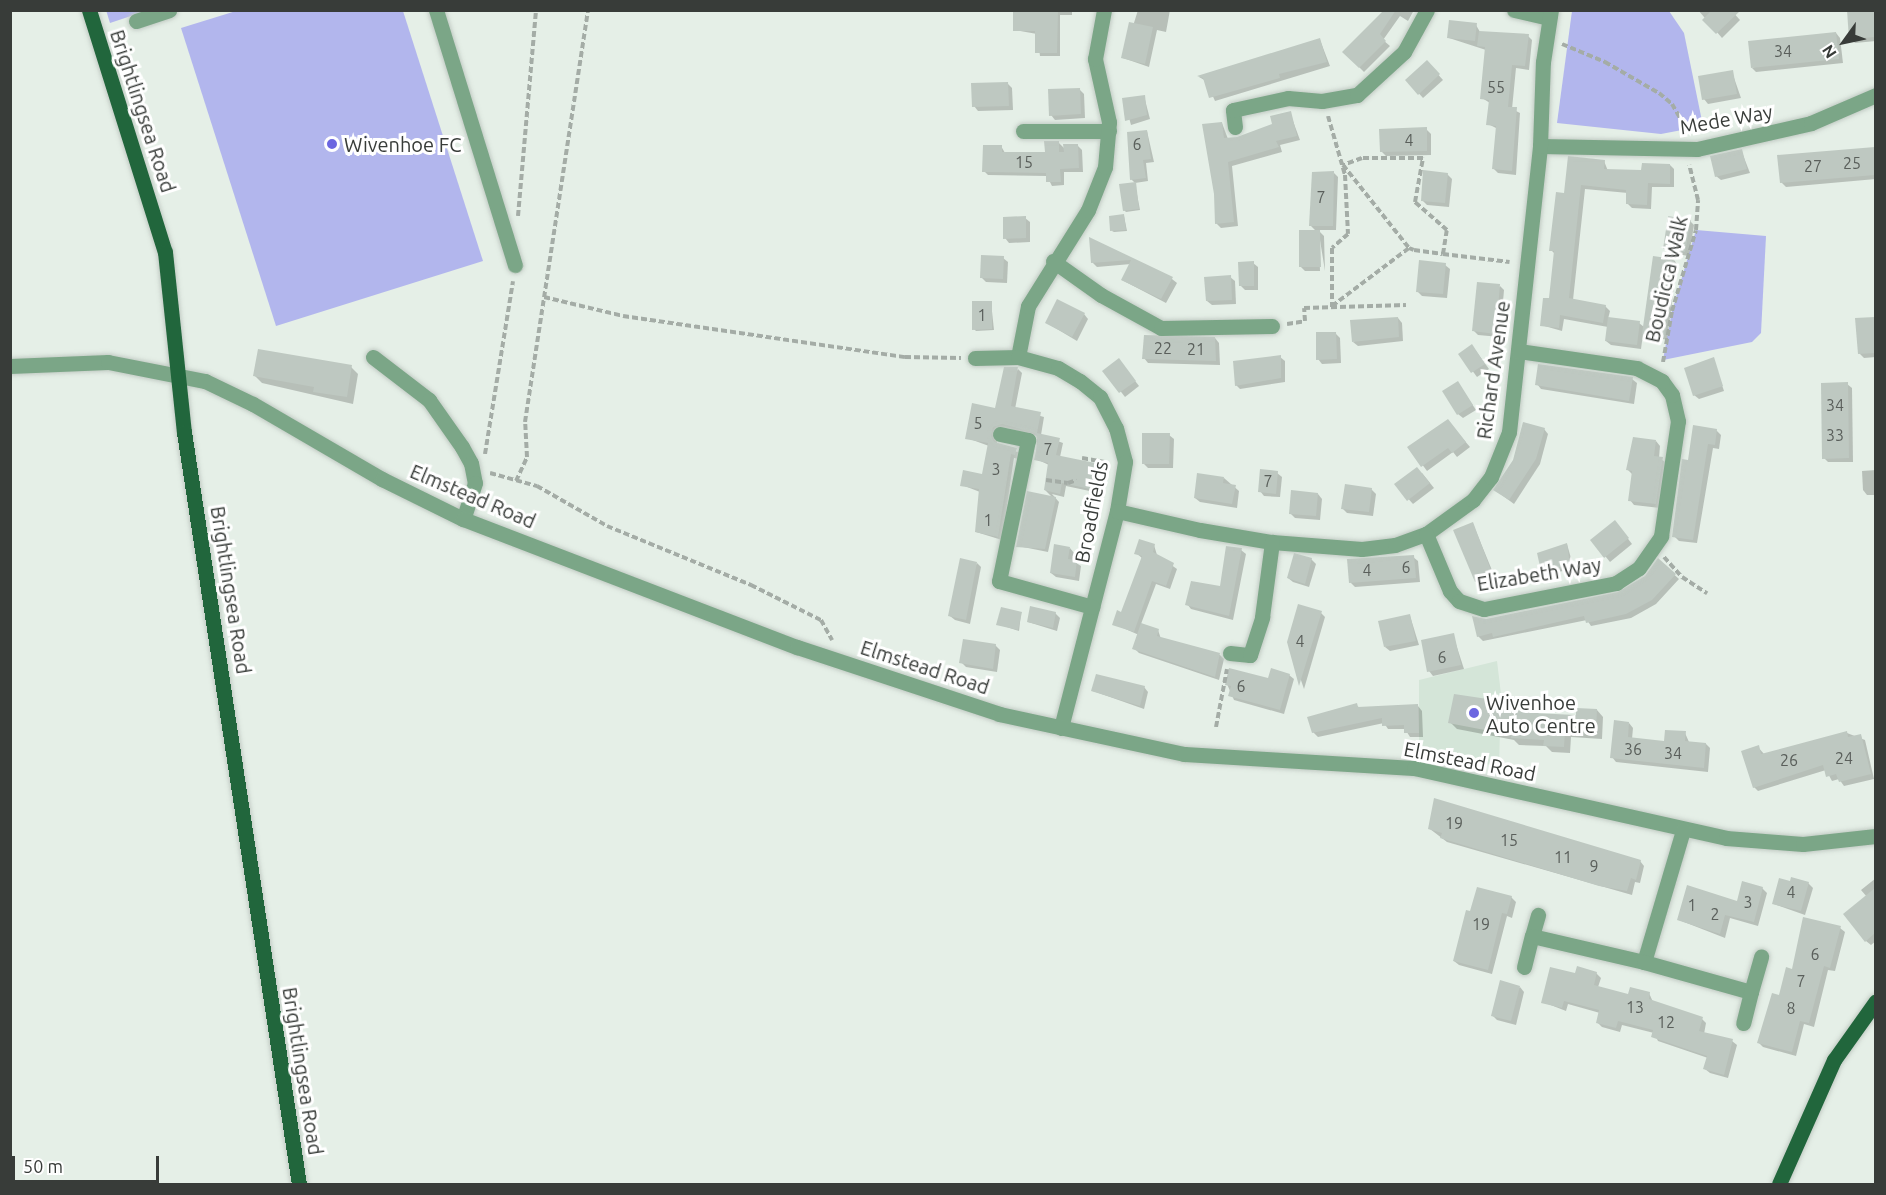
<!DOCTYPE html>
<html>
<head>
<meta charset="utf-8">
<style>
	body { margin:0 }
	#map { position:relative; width:1886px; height:1195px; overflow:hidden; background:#e5efe7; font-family:Ubuntu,sans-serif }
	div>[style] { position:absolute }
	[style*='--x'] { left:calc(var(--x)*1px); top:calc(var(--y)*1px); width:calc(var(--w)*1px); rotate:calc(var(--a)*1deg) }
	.built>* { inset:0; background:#d4e5d8 }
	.green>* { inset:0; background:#b2b6ed }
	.shadow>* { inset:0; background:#0003 }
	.building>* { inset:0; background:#bec8c1 }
	.path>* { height:4px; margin-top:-2px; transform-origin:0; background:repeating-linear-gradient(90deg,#a4aca6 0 6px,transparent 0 9px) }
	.roads { filter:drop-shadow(0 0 2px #c2cbc4) drop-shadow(0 0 2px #c2cbc4) }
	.minor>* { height:15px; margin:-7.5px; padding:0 7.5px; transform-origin:7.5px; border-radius:7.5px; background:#7ba687 }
	.major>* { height:15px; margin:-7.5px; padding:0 7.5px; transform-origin:7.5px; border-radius:7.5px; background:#21663c }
	.dots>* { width:16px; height:16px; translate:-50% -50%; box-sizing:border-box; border:3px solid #fff; border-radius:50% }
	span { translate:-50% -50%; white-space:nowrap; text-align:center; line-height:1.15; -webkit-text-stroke:6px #fff; paint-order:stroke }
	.number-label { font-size:16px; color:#5a5f5b }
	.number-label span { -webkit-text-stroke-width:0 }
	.street-label { font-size:20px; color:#383c39 }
	.poi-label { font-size:20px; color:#383c39 }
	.left { translate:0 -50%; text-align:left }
	.frame { position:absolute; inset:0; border:12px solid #383c39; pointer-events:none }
	.north { position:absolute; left:1814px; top:12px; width:60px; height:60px; -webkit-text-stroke:4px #fff; paint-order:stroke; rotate:237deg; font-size:16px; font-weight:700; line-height:24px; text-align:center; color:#383c39 }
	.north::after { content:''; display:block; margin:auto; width:21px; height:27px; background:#383c39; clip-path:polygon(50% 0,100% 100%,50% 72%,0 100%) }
	.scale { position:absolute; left:12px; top:1156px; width:147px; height:27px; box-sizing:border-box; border:3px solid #383c39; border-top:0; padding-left:8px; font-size:18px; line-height:21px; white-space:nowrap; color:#383c39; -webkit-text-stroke:4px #fff; paint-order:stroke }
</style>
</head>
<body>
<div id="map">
	<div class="built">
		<div style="clip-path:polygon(1497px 661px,1501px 694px,1499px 767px,1419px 748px,1419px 680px)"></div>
	</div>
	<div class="green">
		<div style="clip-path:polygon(106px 10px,146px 11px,110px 23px)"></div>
		<div style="clip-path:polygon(236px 11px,403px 11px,483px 261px,276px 326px,181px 28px)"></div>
		<div style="clip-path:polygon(1572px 11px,1669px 11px,1684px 33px,1703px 126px,1661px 134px,1557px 123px)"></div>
		<div style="clip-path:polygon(1696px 230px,1766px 236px,1761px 333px,1752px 342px,1663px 360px,1672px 311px)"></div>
	</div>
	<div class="shadow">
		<div style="clip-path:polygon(1047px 10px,1072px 10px,1072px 15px,1060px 15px,1060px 56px,1040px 56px,1037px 34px,1014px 30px)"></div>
		<div style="clip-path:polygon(1138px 10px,1170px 10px,1166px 32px,1157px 30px,1149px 67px,1123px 58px)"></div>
		<div style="clip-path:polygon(1386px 10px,1414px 10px,1408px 21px,1400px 16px,1383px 40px,1390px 46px,1364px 72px,1344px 52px)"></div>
		<div style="clip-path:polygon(1698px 10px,1731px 10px,1740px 20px,1722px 38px)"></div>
		<div style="clip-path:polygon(1861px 10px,1876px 10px,1876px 41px,1855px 43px,1851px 39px)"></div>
		<div style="clip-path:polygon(1476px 25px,1480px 32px,1528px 36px,1532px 40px,1529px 70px,1516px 68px,1512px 109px,1520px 113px,1516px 175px,1498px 173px,1493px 168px,1498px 129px,1488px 124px,1490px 103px,1482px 98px,1486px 50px,1449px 38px)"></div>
		<div style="clip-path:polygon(1836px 33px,1840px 38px,1843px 63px,1756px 72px,1752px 68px)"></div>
		<div style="clip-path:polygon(1320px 40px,1330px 66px,1215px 101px,1206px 81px,1199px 77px)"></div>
		<div style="clip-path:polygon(1427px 62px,1443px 80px,1423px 98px,1407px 80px)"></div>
		<div style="clip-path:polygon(1732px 72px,1741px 98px,1708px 104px,1704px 99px)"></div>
		<div style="clip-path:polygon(1007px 83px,1012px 88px,1013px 110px,978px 111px,974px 106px)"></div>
		<div style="clip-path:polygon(1080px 90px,1084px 94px,1085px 118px,1055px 120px,1051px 115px)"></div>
		<div style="clip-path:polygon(1144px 96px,1150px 119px,1131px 125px,1124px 99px)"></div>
		<div style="clip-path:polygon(1290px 113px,1300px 140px,1280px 145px,1282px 152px,1232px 166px,1238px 226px,1221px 228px,1216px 223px,1216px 194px,1222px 123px,1228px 139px,1237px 138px,1274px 125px)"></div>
		<div style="clip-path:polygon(1426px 129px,1431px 134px,1431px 155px,1386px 156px,1381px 151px)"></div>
		<div style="clip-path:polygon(1147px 131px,1154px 162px,1146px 163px,1148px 181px,1135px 183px,1131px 179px)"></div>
		<div style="clip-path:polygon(1058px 142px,1065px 149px,1078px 146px,1082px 150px,1083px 172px,1064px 172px,1064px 185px,1052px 186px,1047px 176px,988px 175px,984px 171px,1001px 146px,1005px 153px,1046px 153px)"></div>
		<div style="clip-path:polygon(1876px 148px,1876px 179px,1786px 187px,1781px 182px,1779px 157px)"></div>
		<div style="clip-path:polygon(1741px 150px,1750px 173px,1721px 180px,1716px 176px)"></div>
		<div style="clip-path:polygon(1604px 161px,1608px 171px,1643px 172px,1670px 165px,1674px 169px,1674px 187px,1652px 187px,1651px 209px,1632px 208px,1627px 203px,1628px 193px,1585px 189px,1573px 300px,1605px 306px,1610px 311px,1608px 319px,1639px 323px,1644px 327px,1674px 260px,1677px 264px,1667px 340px,1643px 334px,1641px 349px,1611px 345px,1606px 341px,1608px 327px,1564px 319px,1562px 331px,1541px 325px,1551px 300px,1555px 254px,1551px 250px,1566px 195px)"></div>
		<div style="clip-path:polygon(1334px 173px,1338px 177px,1336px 230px,1318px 230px,1324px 236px,1325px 271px,1319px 234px,1320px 271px,1305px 271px,1300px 266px,1317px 232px,1311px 226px)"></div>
		<div style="clip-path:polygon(1447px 174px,1452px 179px,1449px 207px,1427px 205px,1423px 201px)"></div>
		<div style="clip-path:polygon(1135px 184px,1140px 210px,1126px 212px,1124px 210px)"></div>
		<div style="clip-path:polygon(1124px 216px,1127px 231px,1114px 232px,1112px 231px)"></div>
		<div style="clip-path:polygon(1025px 218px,1030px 222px,1030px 242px,1009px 243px,1005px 238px)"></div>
		<div style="clip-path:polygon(1690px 221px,1694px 225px,1689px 256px,1669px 253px,1664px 248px)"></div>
		<div style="clip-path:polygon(1090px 239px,1172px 279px,1177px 283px,1166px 303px,1122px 280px,1131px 264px,1097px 267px,1092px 262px)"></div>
		<div style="clip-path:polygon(1003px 258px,1008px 262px,1007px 283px,986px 282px,982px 278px)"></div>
		<div style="clip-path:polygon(1253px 263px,1258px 267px,1258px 290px,1245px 290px,1240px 285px)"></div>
		<div style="clip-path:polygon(1445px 265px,1450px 269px,1447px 298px,1422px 296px,1417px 291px)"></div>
		<div style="clip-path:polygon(1230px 277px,1235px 281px,1236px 304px,1212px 305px,1207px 301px)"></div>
		<div style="clip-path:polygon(1500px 286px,1504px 290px,1500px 337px,1478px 335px,1474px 331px)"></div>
		<div style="clip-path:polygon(991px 302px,994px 330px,976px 331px,974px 329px)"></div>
		<div style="clip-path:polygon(1084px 314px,1088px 319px,1077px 341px,1047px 323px)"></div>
		<div style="clip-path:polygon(1398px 318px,1402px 323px,1403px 341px,1358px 346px,1353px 342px)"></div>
		<div style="clip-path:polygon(1876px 318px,1876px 357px,1864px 358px,1859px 353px,1857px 319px)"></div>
		<div style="clip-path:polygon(1335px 333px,1340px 338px,1341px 363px,1322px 364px,1318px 359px)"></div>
		<div style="clip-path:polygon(1215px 338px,1219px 343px,1220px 365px,1148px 363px,1144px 358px)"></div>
		<div style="clip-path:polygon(1476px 351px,1489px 369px,1477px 377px,1460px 354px)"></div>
		<div style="clip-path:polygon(1280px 357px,1285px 361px,1285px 382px,1240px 389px,1236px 385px)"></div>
		<div style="clip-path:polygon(1713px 359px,1724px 391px,1699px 399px,1694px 395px)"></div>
		<div style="clip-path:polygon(1123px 365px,1139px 386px,1125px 397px,1105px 371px)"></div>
		<div style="clip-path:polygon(351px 367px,358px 374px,353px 404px,262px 383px,255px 376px)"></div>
		<div style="clip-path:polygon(1018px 369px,1022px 373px,1015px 409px,1044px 417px,1041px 435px,1063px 443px,1060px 457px,1104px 470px,1099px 493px,1066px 486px,1064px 497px,1052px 494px,1059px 502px,1048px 552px,1018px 546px,1053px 498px,1045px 490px,1049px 465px,1036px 459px,1037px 436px,1007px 428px,997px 431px,997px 443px,1020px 453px,1019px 459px,1014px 458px,1002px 540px,976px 532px,980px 492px,962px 485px,983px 475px,989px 446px,967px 438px,996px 410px)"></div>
		<div style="clip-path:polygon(1632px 379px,1637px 383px,1634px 404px,1541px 389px,1537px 384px)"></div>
		<div style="clip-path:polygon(1458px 383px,1476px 410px,1463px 418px,1458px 414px)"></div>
		<div style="clip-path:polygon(1847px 384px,1852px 388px,1853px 462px,1828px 462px,1824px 458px)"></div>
		<div style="clip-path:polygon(1452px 426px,1470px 447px,1457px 457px,1453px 452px,1427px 471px,1410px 448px)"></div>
		<div style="clip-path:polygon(1544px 429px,1548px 434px,1540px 464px,1514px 504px,1495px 490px)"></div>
		<div style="clip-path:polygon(1716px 430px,1721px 435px,1719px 449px,1713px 448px,1697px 543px,1679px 541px,1674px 536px,1690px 462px)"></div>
		<div style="clip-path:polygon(1169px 435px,1174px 439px,1173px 468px,1148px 468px,1143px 463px)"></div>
		<div style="clip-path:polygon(1656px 441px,1660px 446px,1659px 458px,1667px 463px,1660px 508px,1634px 505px,1630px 500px,1633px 475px,1628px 470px)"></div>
		<div style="clip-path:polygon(1876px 470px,1876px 495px,1867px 495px,1863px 490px,1862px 471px)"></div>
		<div style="clip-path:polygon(1277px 473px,1282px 477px,1280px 497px,1264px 496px,1260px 491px)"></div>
		<div style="clip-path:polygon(1422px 473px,1434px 488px,1413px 504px,1396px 485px)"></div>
		<div style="clip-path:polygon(1224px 478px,1239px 491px,1237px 508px,1200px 502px,1195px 498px)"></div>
		<div style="clip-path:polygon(1371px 489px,1376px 494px,1373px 516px,1347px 513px,1343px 509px)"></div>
		<div style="clip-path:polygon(1318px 494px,1322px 499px,1320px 520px,1295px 518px,1290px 513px)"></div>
		<div style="clip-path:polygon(1473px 524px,1496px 580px,1481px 586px,1476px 581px)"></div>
		<div style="clip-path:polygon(1619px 527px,1632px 544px,1610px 562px,1592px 540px)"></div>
		<div style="clip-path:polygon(1567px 544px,1574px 569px,1547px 574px,1542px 570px)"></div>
		<div style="clip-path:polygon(1154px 545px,1157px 555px,1177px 569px,1170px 589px,1156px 584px,1141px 624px,1158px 630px,1161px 639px,1220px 655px,1224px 659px,1219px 680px,1139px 653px,1134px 648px,1139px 635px,1114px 624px,1122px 613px,1142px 558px,1136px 553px)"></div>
		<div style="clip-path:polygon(1070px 548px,1074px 553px,1073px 561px,1081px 566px,1079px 581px,1056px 577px,1051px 573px)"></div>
		<div style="clip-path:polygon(1241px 550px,1246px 554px,1233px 620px,1191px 609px,1187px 604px,1221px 588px)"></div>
		<div style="clip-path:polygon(1413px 557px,1418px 561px,1420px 582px,1355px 587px,1350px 582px)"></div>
		<div style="clip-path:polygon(1311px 559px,1316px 564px,1309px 587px,1293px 582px,1288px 578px)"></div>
		<div style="clip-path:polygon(1658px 560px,1679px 579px,1656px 604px,1631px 618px,1591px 626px,1587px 620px,1483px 641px,1478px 636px,1486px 620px,1619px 594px,1646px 577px)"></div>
		<div style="clip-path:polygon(977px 563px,981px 567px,970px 624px,955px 620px,950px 616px)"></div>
		<div style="clip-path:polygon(1055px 613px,1060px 618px,1057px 631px,1028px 622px)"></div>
		<div style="clip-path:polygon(1321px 613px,1325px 617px,1304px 689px,1288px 642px)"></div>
		<div style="clip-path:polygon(1021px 614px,1019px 631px,998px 624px)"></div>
		<div style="clip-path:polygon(1410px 616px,1419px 645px,1390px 651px,1385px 647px)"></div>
		<div style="clip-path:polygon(1453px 635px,1464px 669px,1433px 676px,1429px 671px)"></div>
		<div style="clip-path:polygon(995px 645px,1000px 650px,997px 672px,966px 667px,961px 662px)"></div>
		<div style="clip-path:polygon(1289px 675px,1294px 679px,1284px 714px,1234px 700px,1227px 684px)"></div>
		<div style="clip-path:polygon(1144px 687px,1148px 692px,1144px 709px,1093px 691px)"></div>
		<div style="clip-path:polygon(1356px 705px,1360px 708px,1418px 706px,1422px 711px,1423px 737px,1410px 737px,1405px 729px,1388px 729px,1384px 723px,1318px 737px,1313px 732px)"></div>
		<div style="clip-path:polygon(1533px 708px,1540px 715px,1577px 717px,1597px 710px,1603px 717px,1602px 739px,1571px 737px,1570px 753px,1552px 752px,1546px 746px,1519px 745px,1514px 740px,1457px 729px,1450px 722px)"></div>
		<div style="clip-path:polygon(1629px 723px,1633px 728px,1632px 739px,1665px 743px,1685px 733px,1689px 742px,1706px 744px,1710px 748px,1708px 772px,1616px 762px,1612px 757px)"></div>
		<div style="clip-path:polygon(1847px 733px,1865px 740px,1874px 779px,1844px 786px,1839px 779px,1832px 781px,1826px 770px,1758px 791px,1754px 787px,1758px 747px,1764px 754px)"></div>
		<div style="clip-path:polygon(1430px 829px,1640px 861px,1644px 866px,1640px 883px,1635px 882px,1632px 895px,1447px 842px)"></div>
		<div style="clip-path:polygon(1876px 878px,1876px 941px,1871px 945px,1866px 941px,1867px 897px,1861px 890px)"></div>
		<div style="clip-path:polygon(1808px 883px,1813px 888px,1805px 915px,1774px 904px)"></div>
		<div style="clip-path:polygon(1762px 888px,1767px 893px,1758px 926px,1730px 918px,1725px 938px,1679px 920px,1738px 903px)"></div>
		<div style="clip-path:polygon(1511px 897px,1516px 902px,1512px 918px,1507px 916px,1492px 974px,1459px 965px,1454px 961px)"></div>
		<div style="clip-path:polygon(1840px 928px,1845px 932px,1835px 971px,1828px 970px,1814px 1027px,1804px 1024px,1796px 1056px,1763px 1047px,1759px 1043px,1793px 971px)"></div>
		<div style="clip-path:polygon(1596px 973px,1601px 978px,1598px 987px,1629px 996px,1649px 993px,1653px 1002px,1702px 1019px,1706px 1023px,1704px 1034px,1732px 1041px,1737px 1045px,1728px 1078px,1710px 1073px,1705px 1069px,1708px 1058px,1658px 1041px,1654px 1033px,1622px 1025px,1620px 1032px,1602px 1027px,1597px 1022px,1600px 1013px,1568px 1004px,1566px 1011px,1543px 1002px,1576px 975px)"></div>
		<div style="clip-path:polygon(1520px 987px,1524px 992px,1516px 1025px,1497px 1020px,1492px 1015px)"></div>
	</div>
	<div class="building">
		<div style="clip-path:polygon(1384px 10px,1396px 10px,1380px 34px,1386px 41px,1359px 68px,1342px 52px)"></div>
		<div style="clip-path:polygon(1712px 10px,1741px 10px,1716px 34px,1702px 20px)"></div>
		<div style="clip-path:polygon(1847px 10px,1875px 10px,1875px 37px,1849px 39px)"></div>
		<div style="clip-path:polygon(1058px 11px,1057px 53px,1035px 53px,1035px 31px,1013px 31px,1013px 12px)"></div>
		<div style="clip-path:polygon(1449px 20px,1477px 23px,1475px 41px,1447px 38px)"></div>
		<div style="clip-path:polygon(1129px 22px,1153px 27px,1145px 64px,1121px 58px)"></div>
		<div style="clip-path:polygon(1479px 31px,1529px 34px,1525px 66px,1512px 65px,1508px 107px,1517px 107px,1512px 171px,1492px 169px,1496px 126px,1486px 125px,1489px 100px,1480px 99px,1485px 47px,1477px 46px)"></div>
		<div style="clip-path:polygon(1836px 32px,1839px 59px,1751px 68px,1748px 41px)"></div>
		<div style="clip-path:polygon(1320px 38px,1327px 62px,1279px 74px,1280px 78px,1209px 98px,1203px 78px,1197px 76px)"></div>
		<div style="clip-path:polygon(1427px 60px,1440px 74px,1418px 95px,1405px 80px)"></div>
		<div style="clip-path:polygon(1733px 70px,1737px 94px,1702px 100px,1698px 76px)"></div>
		<div style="clip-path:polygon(1008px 82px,1009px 106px,972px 107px,971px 83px)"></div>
		<div style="clip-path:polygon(1080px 88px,1081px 114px,1049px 116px,1048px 89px)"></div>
		<div style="clip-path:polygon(1145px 95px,1147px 115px,1125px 121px,1122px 98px)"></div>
		<div style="clip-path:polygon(1291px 111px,1297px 136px,1276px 141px,1279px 147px,1228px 162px,1234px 222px,1215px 224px,1214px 194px,1202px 124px,1222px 122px,1224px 138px,1237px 137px,1272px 124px,1270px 116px)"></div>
		<div style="clip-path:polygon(1427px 127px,1427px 151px,1380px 152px,1379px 129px)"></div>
		<div style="clip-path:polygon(1147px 130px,1151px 159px,1143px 160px,1146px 178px,1130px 180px,1127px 132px)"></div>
		<div style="clip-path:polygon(1044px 141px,1059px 141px,1059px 152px,1064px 152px,1063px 144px,1078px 144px,1079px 168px,1060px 169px,1061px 182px,1046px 182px,1046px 173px,982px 172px,983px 145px,1002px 145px,1002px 152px,1045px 152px)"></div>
		<div style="clip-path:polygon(1875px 147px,1875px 175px,1780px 183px,1777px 155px)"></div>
		<div style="clip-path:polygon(1742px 149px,1747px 169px,1715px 177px,1710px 156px)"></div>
		<div style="clip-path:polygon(1568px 156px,1605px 160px,1604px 169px,1641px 170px,1642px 163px,1670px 164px,1670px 184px,1648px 183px,1647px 205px,1626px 204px,1626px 190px,1581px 185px,1569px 298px,1606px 305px,1603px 323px,1560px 315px,1559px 328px,1540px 326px,1543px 298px,1549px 298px,1554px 251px,1549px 251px,1556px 192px,1564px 193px)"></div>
		<div style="clip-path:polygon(1423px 170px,1448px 173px,1445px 203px,1421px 201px)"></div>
		<div style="clip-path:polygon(1334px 171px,1333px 226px,1309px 226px,1312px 172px)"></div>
		<div style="clip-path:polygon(1136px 182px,1139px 209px,1123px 211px,1119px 184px)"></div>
		<div style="clip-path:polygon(1124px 214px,1126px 230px,1110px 231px,1109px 216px)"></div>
		<div style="clip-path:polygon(1026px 216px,1026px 238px,1003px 239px,1003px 217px)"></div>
		<div style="clip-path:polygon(1668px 216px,1691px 220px,1685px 252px,1663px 249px)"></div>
		<div style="clip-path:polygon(1299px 230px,1320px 230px,1321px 267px,1299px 267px)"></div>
		<div style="clip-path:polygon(1089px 237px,1173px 277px,1161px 299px,1121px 280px,1131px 260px,1091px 263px)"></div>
		<div style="clip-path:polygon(981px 255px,1004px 256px,1003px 279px,980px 278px)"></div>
		<div style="clip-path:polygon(1653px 256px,1674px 259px,1664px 338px,1642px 334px)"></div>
		<div style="clip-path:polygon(1419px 260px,1446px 263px,1443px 294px,1416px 292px)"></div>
		<div style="clip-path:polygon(1254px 261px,1254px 286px,1239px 286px,1238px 262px)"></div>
		<div style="clip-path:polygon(1231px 275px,1232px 300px,1206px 301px,1204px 277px)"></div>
		<div style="clip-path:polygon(1477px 282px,1500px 284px,1496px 334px,1472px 331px)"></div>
		<div style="clip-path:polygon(1057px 299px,1085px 313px,1072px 337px,1045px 323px)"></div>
		<div style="clip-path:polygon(972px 301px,992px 301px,992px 329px,972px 330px)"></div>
		<div style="clip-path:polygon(1398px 317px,1399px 337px,1352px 342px,1350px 320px)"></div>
		<div style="clip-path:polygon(1608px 317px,1640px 321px,1637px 345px,1605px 341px)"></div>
		<div style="clip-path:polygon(1875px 317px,1875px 353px,1858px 354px,1855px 318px)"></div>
		<div style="clip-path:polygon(1316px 332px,1336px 332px,1337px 359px,1316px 360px)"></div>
		<div style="clip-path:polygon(1144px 335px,1215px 337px,1216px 361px,1142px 359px)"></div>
		<div style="clip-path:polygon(1472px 344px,1485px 364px,1471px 373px,1458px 354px)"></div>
		<div style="clip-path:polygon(258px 349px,352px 365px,347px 397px,313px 392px,314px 387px,253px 376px)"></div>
		<div style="clip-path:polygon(1281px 355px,1281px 378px,1235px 386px,1233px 361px)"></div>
		<div style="clip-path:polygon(1714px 357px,1723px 386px,1693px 396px,1684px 368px)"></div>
		<div style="clip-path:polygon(1119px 358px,1136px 381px,1119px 393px,1102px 371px)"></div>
		<div style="clip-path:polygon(1538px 364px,1633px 377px,1629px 401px,1535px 385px)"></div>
		<div style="clip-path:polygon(1004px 367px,1018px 367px,1011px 406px,1041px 412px,1037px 433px,1060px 438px,1056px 455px,1100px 464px,1095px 490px,1062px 483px,1060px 494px,1044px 490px,1048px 463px,1034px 460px,1038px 441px,1035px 433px,1002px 424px,993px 427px,991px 436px,994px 442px,1017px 448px,1015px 455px,1011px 454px,998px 537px,975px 532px,979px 489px,960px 486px,963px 470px,982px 474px,988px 443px,965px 439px,972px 403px,995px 408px)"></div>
		<div style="clip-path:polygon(1458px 381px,1473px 405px,1457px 415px,1442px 391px)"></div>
		<div style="clip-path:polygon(1848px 382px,1849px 458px,1822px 459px,1821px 383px)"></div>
		<div style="clip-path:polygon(1448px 419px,1466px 442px,1452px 453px,1448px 448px,1421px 467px,1407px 447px)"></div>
		<div style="clip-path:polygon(1523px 422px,1545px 428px,1536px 459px,1509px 500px,1493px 490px,1513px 460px)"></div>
		<div style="clip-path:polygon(1693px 425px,1717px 429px,1715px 445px,1708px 444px,1693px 540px,1672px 537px,1682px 459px,1688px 460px)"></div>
		<div style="clip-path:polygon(1142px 433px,1170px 433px,1169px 464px,1142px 464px)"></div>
		<div style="clip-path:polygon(1633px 437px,1656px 440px,1654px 456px,1663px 457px,1656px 504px,1628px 501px,1632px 471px,1626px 470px)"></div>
		<div style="clip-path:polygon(1417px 467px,1430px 483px,1407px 501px,1394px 484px)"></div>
		<div style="clip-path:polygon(1260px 469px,1278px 471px,1276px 494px,1258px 492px)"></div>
		<div style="clip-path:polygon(1197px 473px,1224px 477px,1223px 483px,1236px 485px,1232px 504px,1194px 498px)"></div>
		<div style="clip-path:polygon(1345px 484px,1372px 488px,1369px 512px,1341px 509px)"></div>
		<div style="clip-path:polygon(1291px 490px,1318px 493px,1316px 516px,1289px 514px)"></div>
		<div style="clip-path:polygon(1027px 491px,1056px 497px,1045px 549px,1016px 547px)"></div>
		<div style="clip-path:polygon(1615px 520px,1629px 538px,1604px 558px,1590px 540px)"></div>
		<div style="clip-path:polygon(1473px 522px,1493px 576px,1475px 582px,1453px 530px)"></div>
		<div style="clip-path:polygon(1139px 539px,1155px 544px,1153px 552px,1174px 563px,1166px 586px,1152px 581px,1134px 632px,1112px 625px,1117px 610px,1121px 612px,1142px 556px,1134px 554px)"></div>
		<div style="clip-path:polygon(1567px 543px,1570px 565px,1541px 571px,1537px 553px)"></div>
		<div style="clip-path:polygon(1054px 544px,1070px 547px,1068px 559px,1077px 560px,1075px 577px,1050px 573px)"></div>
		<div style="clip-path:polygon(1226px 546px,1242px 548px,1229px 616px,1185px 605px,1191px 581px,1220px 586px)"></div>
		<div style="clip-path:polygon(1294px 553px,1312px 558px,1305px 584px,1287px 578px)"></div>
		<div style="clip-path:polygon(1414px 555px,1416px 578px,1349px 583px,1347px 559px)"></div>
		<div style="clip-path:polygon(960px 558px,977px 562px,966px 620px,948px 616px)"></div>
		<div style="clip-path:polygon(1658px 558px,1676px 574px,1652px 600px,1626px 614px,1586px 623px,1584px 616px,1493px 637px,1492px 633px,1477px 637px,1472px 616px,1486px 619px,1618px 592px,1645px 576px)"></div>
		<div style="clip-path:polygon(1298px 604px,1322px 611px,1299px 686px,1287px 642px)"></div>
		<div style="clip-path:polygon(1030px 606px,1056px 612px,1053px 628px,1027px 622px)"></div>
		<div style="clip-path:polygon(1001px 607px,1022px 612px,1018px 630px,996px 625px)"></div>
		<div style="clip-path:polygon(1410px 614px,1416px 641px,1384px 647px,1378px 621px)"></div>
		<div style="clip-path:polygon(1141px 623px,1159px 629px,1157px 636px,1220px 653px,1215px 677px,1132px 649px)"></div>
		<div style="clip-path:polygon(1454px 633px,1461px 665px,1427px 672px,1421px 640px)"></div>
		<div style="clip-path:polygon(963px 639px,996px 644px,993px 669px,959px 663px)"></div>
		<div style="clip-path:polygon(1229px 668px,1268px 678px,1271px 668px,1290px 674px,1280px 710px,1228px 696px,1231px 686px,1225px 685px)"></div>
		<div style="clip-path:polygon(1096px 674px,1145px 686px,1140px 706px,1091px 691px)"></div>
		<div style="clip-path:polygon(1454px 694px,1534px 706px,1533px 713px,1576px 715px,1576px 708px,1597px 709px,1596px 733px,1565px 731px,1564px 747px,1543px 746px,1544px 740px,1511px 738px,1511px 735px,1448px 723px)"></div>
		<div style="clip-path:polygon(1357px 703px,1358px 707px,1418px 704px,1419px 733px,1404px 733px,1404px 725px,1382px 726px,1382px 718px,1312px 733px,1307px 717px)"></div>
		<div style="clip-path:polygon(1614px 720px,1629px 722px,1628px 737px,1664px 741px,1665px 730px,1686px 731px,1685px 741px,1706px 743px,1704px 768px,1610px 758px)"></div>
		<div style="clip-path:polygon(1847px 731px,1848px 737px,1861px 734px,1871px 774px,1839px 782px,1836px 774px,1826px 777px,1823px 765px,1753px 788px,1741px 751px,1759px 745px,1761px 754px)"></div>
		<div style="clip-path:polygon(1434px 798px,1641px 860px,1636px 880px,1631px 878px,1627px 891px,1599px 886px,1440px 838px,1442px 833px,1428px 829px)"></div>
		<div style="clip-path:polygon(1791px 877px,1809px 882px,1801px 911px,1772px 904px,1779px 878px,1790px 881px)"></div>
		<div style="clip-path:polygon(1742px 881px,1763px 887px,1754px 922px,1725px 915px,1720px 934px,1677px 920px,1687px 885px,1737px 901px)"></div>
		<div style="clip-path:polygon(1477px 887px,1512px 896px,1507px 914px,1502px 913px,1488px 970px,1453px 961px,1466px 910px,1470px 911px)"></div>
		<div style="clip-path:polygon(1875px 888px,1875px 933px,1865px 942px,1843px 914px)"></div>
		<div style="clip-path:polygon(1803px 917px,1841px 926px,1830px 968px,1824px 966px,1809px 1023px,1800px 1021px,1792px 1052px,1757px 1043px,1772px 993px,1779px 995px,1786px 967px,1792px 969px)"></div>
		<div style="clip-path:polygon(1577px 966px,1597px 972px,1594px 985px,1628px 994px,1630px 987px,1650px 992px,1649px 999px,1703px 1017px,1699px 1031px,1733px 1039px,1724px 1075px,1703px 1069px,1707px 1056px,1651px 1037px,1653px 1030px,1618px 1021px,1616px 1028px,1596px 1023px,1599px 1010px,1564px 1001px,1562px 1008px,1541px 1003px,1550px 967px,1575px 973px)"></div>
		<div style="clip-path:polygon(1500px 980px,1520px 986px,1511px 1021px,1491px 1016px)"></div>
	</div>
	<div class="path">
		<div style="--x:1562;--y:44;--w:47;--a:22.7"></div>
		<div style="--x:1605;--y:62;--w:62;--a:29.9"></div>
		<div style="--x:1659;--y:93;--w:17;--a:40"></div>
		<div style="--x:1672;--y:104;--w:34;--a:60"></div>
		<div style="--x:1328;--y:116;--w:61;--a:73.9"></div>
		<div style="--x:1345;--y:175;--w:59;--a:87.1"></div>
		<div style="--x:1348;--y:234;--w:21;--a:139"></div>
		<div style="--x:1332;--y:248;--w:59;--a:90"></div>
		<div style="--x:518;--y:216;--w:207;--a:-85"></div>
		<div style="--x:1443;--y:254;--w:24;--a:-81"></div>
		<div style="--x:1447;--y:230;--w:43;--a:-138.8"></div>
		<div style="--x:1415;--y:202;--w:45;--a:-79.7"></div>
		<div style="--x:1423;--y:158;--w:61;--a:180"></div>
		<div style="--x:1362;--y:158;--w:20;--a:160"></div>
		<div style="--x:1343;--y:165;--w:106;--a:51.5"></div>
		<div style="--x:1409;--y:248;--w:5;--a:22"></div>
		<div style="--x:1414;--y:250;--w:29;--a:8"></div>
		<div style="--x:1443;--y:254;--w:67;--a:6.8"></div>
		<div style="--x:544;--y:297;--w:81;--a:13.5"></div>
		<div style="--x:623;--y:316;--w:285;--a:8.3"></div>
		<div style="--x:905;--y:357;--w:56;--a:1"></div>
		<div style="--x:1332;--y:306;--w:96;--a:-37"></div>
		<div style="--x:1287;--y:324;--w:18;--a:-9"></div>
		<div style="--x:1305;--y:321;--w:13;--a:-94"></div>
		<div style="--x:1304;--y:308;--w:102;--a:-1.7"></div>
		<div style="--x:1663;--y:362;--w:52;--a:-80"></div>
		<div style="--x:1672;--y:311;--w:84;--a:-73.5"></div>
		<div style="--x:1696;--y:230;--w:30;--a:-86"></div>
		<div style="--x:1698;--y:200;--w:36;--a:-104"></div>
		<div style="--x:485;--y:454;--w:175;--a:-80.8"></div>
		<div style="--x:1082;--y:458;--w:27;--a:10"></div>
		<div style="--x:490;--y:473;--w:49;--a:15.5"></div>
		<div style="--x:537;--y:486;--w:81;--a:29.7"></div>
		<div style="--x:607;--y:526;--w:156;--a:22.3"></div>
		<div style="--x:751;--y:585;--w:78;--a:26.6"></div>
		<div style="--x:821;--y:620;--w:23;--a:61"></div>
		<div style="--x:1046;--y:480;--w:22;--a:8"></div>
		<div style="--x:1068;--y:483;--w:9;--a:-18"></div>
		<div style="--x:516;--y:481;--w:26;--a:-65"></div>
		<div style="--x:527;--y:457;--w:35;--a:-93"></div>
		<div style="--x:525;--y:422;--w:417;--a:-81.3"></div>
		<div style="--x:1664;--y:557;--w:27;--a:48"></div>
		<div style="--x:1682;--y:577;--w:30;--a:33"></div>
		<div style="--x:1216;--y:727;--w:59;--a:-79.3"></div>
	</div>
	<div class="roads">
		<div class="minor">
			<div style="--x:436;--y:10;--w:267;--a:72.8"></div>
			<div style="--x:1514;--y:10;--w:36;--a:13"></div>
			<div style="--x:136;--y:21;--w:35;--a:-18"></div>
			<div style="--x:1235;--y:127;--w:17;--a:-97"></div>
			<div style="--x:1233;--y:110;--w:56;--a:-12.3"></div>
			<div style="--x:1288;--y:98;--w:34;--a:5"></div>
			<div style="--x:1322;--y:101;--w:36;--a:-10"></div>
			<div style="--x:1357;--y:95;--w:64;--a:-42.5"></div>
			<div style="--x:1404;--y:52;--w:48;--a:-61.3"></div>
			<div style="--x:1023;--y:131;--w:86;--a:0"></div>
			<div style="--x:1540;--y:146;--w:157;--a:1.1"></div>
			<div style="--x:1697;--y:149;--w:117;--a:-12.8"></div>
			<div style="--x:1811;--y:123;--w:71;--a:-23.3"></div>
			<div style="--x:1053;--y:261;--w:59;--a:35.3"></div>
			<div style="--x:1101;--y:295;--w:68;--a:28.8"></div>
			<div style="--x:1161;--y:328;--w:111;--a:-1"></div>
			<div style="--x:373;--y:357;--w:71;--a:37.5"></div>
			<div style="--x:429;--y:400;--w:57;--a:54.9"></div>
			<div style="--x:462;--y:447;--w:18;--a:61"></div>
			<div style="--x:471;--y:463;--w:20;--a:79"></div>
			<div style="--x:475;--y:483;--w:38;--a:108"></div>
			<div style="--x:1018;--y:357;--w:52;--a:-78.9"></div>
			<div style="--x:1028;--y:306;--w:113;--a:-58"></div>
			<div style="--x:1088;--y:210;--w:46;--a:-68.4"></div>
			<div style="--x:1105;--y:167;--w:45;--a:-84.9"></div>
			<div style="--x:1109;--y:122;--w:65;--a:-102.5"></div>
			<div style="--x:1095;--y:59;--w:50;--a:-79.6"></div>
			<div style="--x:975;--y:358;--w:43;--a:-1.3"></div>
			<div style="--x:1018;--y:357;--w:41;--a:15.4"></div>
			<div style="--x:1058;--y:368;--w:26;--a:31"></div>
			<div style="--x:1080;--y:381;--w:26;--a:39"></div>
			<div style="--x:1100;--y:397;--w:35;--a:63"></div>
			<div style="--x:1116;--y:428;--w:35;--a:75"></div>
			<div style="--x:1125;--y:462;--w:50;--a:99.3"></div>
			<div style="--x:1117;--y:511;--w:224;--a:104.5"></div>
			<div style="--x:10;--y:366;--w:98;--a:-2.3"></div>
			<div style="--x:108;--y:362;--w:99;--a:11.1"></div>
			<div style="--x:205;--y:381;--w:53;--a:25.6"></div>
			<div style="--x:253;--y:404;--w:149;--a:30.2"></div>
			<div style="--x:382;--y:479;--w:90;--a:26.3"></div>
			<div style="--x:463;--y:519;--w:358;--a:21"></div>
			<div style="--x:797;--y:647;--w:213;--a:18.3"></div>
			<div style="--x:999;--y:714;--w:189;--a:12.2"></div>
			<div style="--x:1184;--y:754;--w:230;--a:3.5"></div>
			<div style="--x:1414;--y:768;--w:320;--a:12.6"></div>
			<div style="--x:1726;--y:838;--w:77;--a:4.5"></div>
			<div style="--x:1803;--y:844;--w:73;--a:-6.3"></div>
			<div style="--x:1000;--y:434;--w:29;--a:12"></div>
			<div style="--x:1028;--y:440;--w:144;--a:101.6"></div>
			<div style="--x:999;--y:581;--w:97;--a:15.6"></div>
			<div style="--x:1117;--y:511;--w:85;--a:12.9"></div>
			<div style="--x:1200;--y:530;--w:73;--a:9.5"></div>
			<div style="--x:1272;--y:542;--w:90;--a:4.4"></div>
			<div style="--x:1362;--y:549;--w:33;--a:-7"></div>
			<div style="--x:1395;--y:545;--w:33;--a:-20"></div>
			<div style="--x:1426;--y:534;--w:58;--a:-35.9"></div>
			<div style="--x:1473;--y:500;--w:29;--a:-52"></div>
			<div style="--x:1491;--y:477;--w:48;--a:-68.2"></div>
			<div style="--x:1509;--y:432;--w:288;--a:-83.8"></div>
			<div style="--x:1540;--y:146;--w:84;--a:-88"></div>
			<div style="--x:1543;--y:62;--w:53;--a:-81.3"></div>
			<div style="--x:1426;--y:534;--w:62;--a:67.2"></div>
			<div style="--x:1450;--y:591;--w:13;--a:48"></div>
			<div style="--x:1459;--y:601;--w:26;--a:18"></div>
			<div style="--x:1484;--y:609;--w:135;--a:-11.1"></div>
			<div style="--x:1616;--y:583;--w:27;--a:-33"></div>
			<div style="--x:1639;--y:568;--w:39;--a:-55"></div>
			<div style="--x:1661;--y:536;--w:116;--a:-81.6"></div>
			<div style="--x:1678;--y:421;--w:27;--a:-103"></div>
			<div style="--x:1672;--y:395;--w:17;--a:-126"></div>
			<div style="--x:1662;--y:381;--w:28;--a:-153"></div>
			<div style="--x:1637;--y:368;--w:119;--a:-171.8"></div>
			<div style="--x:1230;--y:653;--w:20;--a:6"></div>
			<div style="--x:1250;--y:655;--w:40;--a:-72"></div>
			<div style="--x:1262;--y:617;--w:76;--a:-82.4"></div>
			<div style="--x:1532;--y:936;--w:22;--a:-74"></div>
			<div style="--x:1644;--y:962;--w:138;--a:-73.5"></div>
			<div style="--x:1524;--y:967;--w:32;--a:-76"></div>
			<div style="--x:1532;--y:936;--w:115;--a:13.1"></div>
			<div style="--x:1644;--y:962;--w:111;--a:15.7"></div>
			<div style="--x:1751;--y:992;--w:32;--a:104"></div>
			<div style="--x:1751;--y:992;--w:37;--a:-74"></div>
		</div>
		<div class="major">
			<div style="--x:89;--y:10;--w:254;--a:72.6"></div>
			<div style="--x:165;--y:252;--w:181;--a:84"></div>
			<div style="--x:184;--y:432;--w:761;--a:81.31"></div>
			<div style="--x:1779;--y:1184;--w:136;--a:-66.1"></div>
			<div style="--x:1834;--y:1060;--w:72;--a:-54.6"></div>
		</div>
	</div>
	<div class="dots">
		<div style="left:332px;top:144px;background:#6c66e0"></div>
		<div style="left:1474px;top:713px;background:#6c66e0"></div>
	</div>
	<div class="number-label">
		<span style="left:1783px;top:51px">34</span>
		<span style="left:1496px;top:87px">55</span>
		<span style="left:1409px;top:140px">4</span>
		<span style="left:1137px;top:144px">6</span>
		<span style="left:1024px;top:162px">15</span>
		<span style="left:1852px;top:163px">25</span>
		<span style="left:1813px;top:166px">27</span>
		<span style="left:1321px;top:197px">7</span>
		<span style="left:982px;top:315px">1</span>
		<span style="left:1163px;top:348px">22</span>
		<span style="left:1196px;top:349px">21</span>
		<span style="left:1835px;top:405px">34</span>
		<span style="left:978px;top:423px">5</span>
		<span style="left:1835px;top:435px">33</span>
		<span style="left:1048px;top:449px">7</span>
		<span style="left:996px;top:469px">3</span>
		<span style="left:1268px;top:481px">7</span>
		<span style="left:988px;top:520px">1</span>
		<span style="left:1406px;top:567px">6</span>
		<span style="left:1367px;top:570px">4</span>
		<span style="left:1300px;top:641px">4</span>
		<span style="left:1442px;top:657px">6</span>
		<span style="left:1241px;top:686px">6</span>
		<span style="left:1633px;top:749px">36</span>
		<span style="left:1673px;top:753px">34</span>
		<span style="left:1844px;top:758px">24</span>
		<span style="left:1789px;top:760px">26</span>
		<span style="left:1454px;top:823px">19</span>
		<span style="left:1509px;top:840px">15</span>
		<span style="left:1563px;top:857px">11</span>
		<span style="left:1594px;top:866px">9</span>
		<span style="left:1791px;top:892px">4</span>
		<span style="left:1748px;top:902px">3</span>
		<span style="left:1692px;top:905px">1</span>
		<span style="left:1715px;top:914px">2</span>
		<span style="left:1481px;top:924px">19</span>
		<span style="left:1815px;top:954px">6</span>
		<span style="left:1801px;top:981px">7</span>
		<span style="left:1635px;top:1007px">13</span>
		<span style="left:1791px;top:1008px">8</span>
		<span style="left:1666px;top:1022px">12</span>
	</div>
	<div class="street-label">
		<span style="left:143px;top:111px;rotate:72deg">Brightlingsea Road</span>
		<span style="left:1726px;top:119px;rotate:-10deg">Mede Way</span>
		<span style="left:1666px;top:279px;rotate:-77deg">Boudicca Walk</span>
		<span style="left:1493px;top:370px;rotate:-82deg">Richard Avenue</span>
		<span style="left:473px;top:496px;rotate:23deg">Elmstead Road</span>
		<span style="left:1091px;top:512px;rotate:-79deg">Broadfields</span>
		<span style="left:1539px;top:574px;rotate:-9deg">Elizabeth Way</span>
		<span style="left:231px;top:590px;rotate:81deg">Brightlingsea Road</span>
		<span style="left:925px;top:667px;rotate:18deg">Elmstead Road</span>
		<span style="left:1470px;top:761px;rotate:11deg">Elmstead Road</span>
		<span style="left:303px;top:1071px;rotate:81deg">Brightlingsea Road</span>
	</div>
	<div class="poi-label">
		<span class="left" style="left:344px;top:144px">Wivenhoe FC</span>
		<span class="left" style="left:1486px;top:714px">Wivenhoe<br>Auto Centre</span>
	</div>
	<div class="frame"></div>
	<div class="north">N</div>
	<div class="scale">50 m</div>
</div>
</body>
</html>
